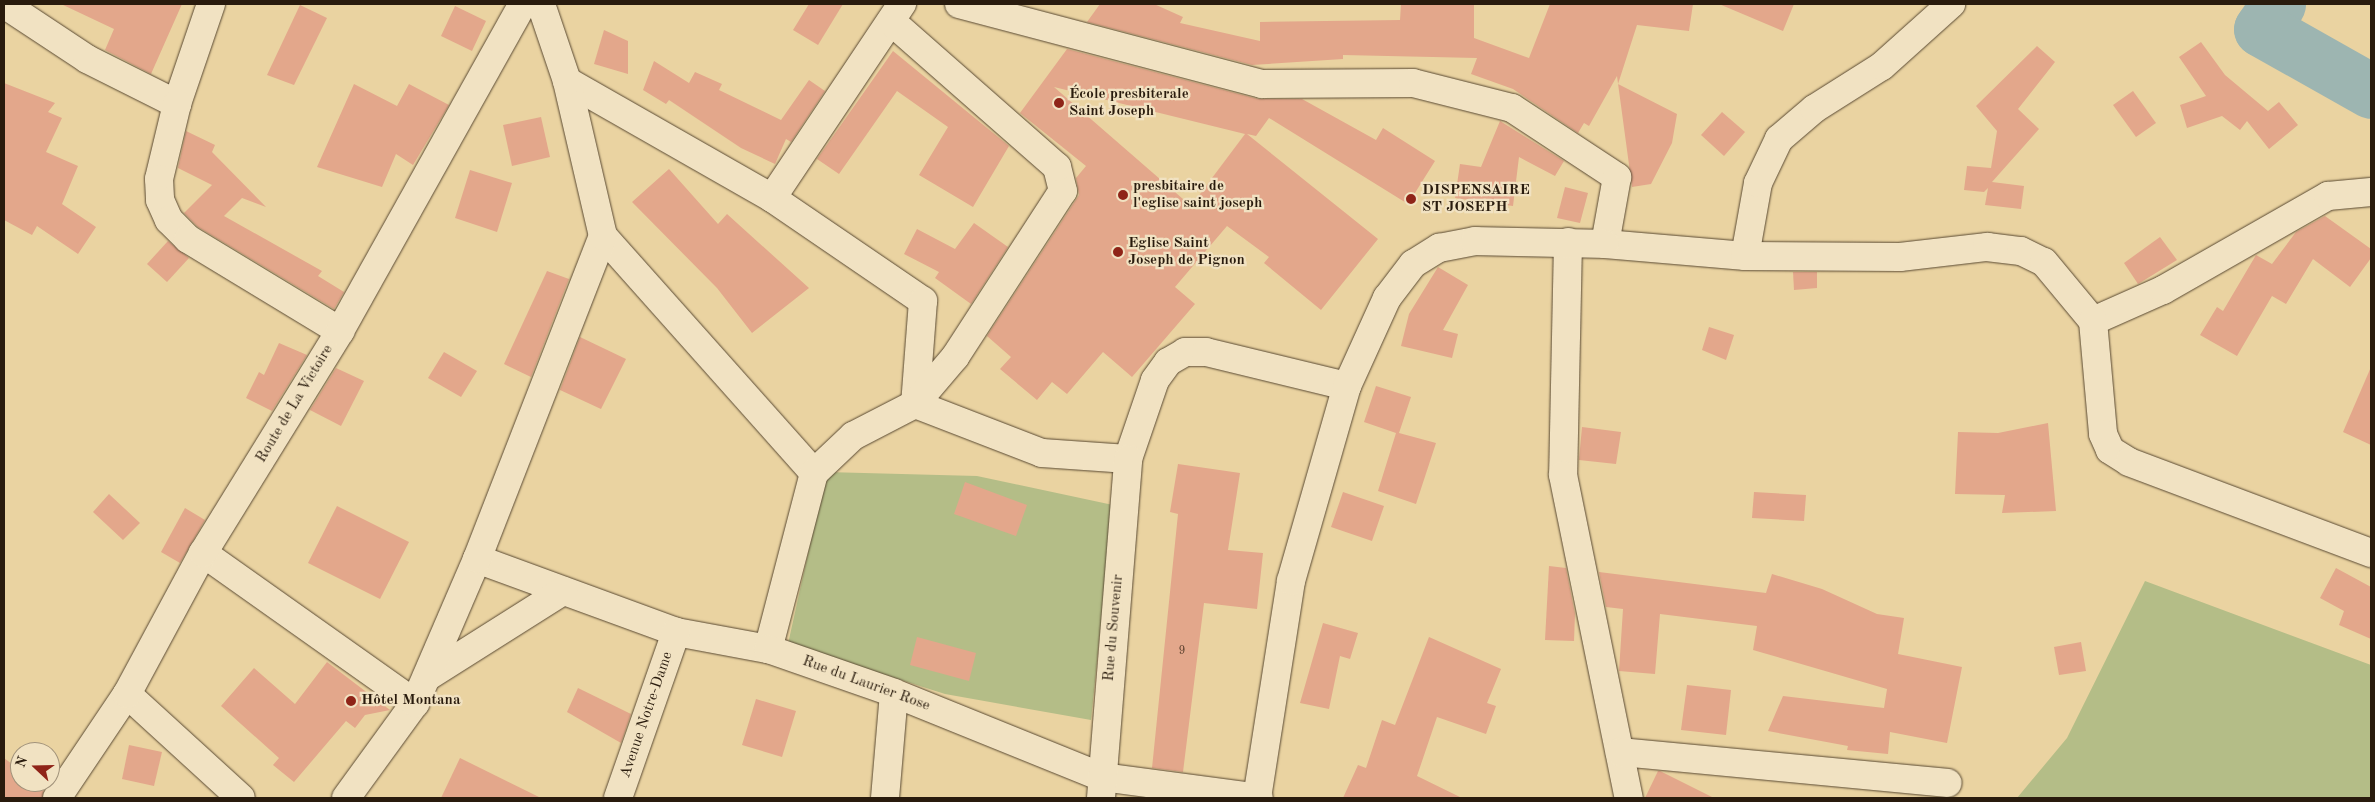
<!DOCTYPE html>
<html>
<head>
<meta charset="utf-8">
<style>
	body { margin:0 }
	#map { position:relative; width:2375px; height:802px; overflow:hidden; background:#ead3a1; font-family:"Old Standard TT",serif }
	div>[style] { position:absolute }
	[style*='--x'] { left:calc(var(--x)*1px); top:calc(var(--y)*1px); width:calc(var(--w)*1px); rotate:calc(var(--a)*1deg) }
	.green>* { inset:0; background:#b4bd87 }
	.river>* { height:55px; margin:-27.5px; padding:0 27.5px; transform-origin:27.5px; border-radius:27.5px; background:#9db5b1 }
	.building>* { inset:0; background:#e3a78b }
	.roads { filter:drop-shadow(0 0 1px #594932) drop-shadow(0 0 1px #594932) }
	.street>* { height:28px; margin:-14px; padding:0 14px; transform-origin:14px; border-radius:14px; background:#f1e2c2 }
	.secondary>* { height:28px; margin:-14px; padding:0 14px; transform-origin:14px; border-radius:14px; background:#f1e2c2 }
	.dots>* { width:14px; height:14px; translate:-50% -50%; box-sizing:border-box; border:2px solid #f1e2c2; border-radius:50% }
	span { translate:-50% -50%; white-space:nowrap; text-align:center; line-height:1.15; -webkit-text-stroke:4.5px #f1e2c2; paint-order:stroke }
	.number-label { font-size:12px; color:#583e2c }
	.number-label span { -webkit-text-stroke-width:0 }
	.poi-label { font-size:15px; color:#291b0d; font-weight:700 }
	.left { translate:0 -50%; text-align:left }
	.street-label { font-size:15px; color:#291b0d }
	.frame { position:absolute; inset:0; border:5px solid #291b0d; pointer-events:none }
	.north { position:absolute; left:10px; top:742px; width:50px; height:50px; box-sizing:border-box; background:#f1e2c2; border:1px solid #a1927a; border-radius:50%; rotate:291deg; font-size:14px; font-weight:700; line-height:20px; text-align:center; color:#291b0d }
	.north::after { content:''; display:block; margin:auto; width:18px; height:22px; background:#8f2418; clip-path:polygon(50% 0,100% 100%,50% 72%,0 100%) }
</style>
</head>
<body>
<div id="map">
	<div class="green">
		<div style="clip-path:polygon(826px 472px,977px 476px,1113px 505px,1091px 720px,945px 694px,788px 644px)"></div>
		<div style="clip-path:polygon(2145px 581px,2371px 665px,2371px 798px,2017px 798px,2067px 738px)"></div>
	</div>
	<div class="river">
		<div style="--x:2278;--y:4;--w:30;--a:124"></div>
		<div style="--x:2261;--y:29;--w:126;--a:29.4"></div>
	</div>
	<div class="building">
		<div style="clip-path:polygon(61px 4px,182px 4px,151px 74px,105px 50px,114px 29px)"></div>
		<div style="clip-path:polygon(809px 4px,843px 4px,818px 45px,793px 30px)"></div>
		<div style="clip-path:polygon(1100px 4px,1154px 4px,1183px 17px,1180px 23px,1260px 41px,1260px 22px,1400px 20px,1401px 4px,1474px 4px,1474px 38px,1529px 58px,1550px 4px,1693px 4px,1689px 31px,1637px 25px,1618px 84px,1677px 114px,1672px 143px,1651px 184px,1632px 187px,1617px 76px,1589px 126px,1584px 123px,1578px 133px,1513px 89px,1471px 74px,1477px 58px,1343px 55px,1343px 59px,1252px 65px,1087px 22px)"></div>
		<div style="clip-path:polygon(1719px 4px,1794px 4px,1783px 31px)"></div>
		<div style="clip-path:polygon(300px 5px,327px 18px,294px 85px,267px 75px)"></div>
		<div style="clip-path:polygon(455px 6px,486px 21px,472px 51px,441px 36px)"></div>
		<div style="clip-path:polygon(604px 30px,628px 41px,628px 74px,594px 64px)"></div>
		<div style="clip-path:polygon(2201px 42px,2225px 75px,2268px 111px,2279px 102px,2298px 125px,2269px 149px,2247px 121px,2240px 130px,2222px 116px,2187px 128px,2180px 105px,2206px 96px,2179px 57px)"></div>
		<div style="clip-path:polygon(2037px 46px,2055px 62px,2018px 109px,2039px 129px,1992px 182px,2024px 186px,2021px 209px,1985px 205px,1988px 188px,1984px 192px,1964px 190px,1967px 166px,1991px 168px,1997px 131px,1976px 106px)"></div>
		<div style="clip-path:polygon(evenodd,1067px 49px,1258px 99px,1302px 99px,1376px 140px,1383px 128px,1435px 161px,1408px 204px,1269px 118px,1256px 136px,1247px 134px,1378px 239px,1321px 310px,1264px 263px,1269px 257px,1227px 226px,1175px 287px,1195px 304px,1132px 377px,1103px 352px,1067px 394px,1052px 382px,1037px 400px,1000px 369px,1011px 357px,987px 336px,1079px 195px,1076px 178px,1086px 166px,1020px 113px,1067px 49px,1054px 87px,1245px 134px,1191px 206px,1054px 87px)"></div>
		<div style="clip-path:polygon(893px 51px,1009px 146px,973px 207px,919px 175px,948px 127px,897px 91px,839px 174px,817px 159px)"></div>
		<div style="clip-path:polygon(654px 61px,689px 83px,695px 72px,722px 84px,719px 90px,781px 120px,809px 80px,825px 91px,791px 142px,786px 139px,775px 164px,741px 148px,669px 100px,666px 104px,643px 90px)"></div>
		<div style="clip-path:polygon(4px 83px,55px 103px,48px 112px,62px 118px,46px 152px,78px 166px,62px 204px,96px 227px,78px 254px,37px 226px,32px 235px,4px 220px)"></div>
		<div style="clip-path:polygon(354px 84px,397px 106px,409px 84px,449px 105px,413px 165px,396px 154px,382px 187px,317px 167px)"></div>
		<div style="clip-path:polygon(2133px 91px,2156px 123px,2136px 137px,2113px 105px)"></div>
		<div style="clip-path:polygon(1722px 112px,1745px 132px,1724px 156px,1701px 135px)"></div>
		<div style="clip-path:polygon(541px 117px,550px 157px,512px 166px,503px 125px)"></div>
		<div style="clip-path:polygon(1500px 121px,1564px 161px,1555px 176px,1519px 157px,1513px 206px,1455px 198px,1460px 164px,1481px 167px)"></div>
		<div style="clip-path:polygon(186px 131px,215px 145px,212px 152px,266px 207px,242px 198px,224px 216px,322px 271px,318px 276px,344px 292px,334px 309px,198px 227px,184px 213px,212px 185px,178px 168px)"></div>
		<div style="clip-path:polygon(669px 169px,718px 224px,727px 214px,809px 288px,752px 333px,717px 288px,632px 202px)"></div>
		<div style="clip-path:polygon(470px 170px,512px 183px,497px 232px,455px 218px)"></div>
		<div style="clip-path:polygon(1565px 187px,1588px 193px,1580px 223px,1557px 218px)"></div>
		<div style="clip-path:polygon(2325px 216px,2371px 249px,2371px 258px,2350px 287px,2313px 259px,2286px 304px,2272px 296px,2237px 356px,2200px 335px,2217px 307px,2223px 311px,2256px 255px,2272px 264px,2296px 232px)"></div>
		<div style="clip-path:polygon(974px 223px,1008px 247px,971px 304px,935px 278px,939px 272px,904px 254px,917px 229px,955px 249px)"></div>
		<div style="clip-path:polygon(2160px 237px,2177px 260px,2138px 284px,2124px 263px)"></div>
		<div style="clip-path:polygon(168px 241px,189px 258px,167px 282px,147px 264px)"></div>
		<div style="clip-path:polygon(1438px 267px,1468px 285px,1443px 330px,1458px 334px,1452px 358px,1401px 346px,1409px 314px)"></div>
		<div style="clip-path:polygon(547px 271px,569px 279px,531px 377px,504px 364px)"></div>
		<div style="clip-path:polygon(1793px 272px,1817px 272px,1817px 288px,1794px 290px)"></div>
		<div style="clip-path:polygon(1709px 327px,1734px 335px,1726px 360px,1702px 350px)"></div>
		<div style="clip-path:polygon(580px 337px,626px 359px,601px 409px,560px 390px)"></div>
		<div style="clip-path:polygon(279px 343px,307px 355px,272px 411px,246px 398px,259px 372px,264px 375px)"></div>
		<div style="clip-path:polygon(444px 352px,477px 371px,461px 397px,428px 378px)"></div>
		<div style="clip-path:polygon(2371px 367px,2371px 445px,2343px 432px)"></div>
		<div style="clip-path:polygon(336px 368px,364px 381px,341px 426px,310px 410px)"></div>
		<div style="clip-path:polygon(1376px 386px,1411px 397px,1399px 433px,1436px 443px,1416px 504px,1378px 491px,1396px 433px,1364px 422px)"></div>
		<div style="clip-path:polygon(2048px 423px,2056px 511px,2002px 513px,2005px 495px,1955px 494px,1958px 432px,1998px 433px)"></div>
		<div style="clip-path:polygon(1582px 427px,1621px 432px,1616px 464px,1579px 460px)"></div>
		<div style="clip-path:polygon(1178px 464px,1240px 473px,1228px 550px,1263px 553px,1257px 609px,1204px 603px,1183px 772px,1152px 768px,1178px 514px,1170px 512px)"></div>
		<div style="clip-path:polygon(965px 482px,1027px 505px,1016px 536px,954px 514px)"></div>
		<div style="clip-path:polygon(1343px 492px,1384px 506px,1372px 541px,1331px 527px)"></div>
		<div style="clip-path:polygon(1754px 492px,1806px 495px,1804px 521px,1752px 518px)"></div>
		<div style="clip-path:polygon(109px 494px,140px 523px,123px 540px,93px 512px)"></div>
		<div style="clip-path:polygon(337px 506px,409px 542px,380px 599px,308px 563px)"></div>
		<div style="clip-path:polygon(185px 508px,205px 520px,180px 563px,161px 552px)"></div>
		<div style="clip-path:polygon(1549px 566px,1566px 568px,1575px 614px,1574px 641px,1545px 640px)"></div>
		<div style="clip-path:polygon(2336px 568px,2371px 587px,2371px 639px,2339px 625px,2344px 611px,2320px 598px)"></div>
		<div style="clip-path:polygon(1599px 572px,1766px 593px,1772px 574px,1822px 589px,1877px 614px,1904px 618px,1898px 654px,1962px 667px,1947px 743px,1890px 732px,1888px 754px,1847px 750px,1848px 746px,1768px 731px,1783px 696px,1884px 708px,1887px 689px,1753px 650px,1757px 626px,1660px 614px,1655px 674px,1619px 671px,1623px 609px,1606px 607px)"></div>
		<div style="clip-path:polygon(1323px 623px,1358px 633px,1350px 659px,1340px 656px,1329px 709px,1300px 703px)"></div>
		<div style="clip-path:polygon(917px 637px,976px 653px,969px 681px,910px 665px)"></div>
		<div style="clip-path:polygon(1429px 637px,1501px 669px,1487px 703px,1496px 706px,1486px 734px,1437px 717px,1417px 776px,1462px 798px,1343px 798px,1358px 765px,1366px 768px,1382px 720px,1395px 725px)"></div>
		<div style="clip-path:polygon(2081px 642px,2086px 671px,2059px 675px,2054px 647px)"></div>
		<div style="clip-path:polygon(327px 662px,390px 710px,365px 715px,355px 728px,346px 721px,294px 782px,273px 765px,279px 758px,221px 706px,254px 668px,295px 704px)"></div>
		<div style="clip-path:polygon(1687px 685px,1731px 690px,1726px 735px,1681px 730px)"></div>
		<div style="clip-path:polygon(578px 688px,631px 714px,621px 743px,567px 712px)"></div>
		<div style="clip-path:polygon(756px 699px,796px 711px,782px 757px,742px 745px)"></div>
		<div style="clip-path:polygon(129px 745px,162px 752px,154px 786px,122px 779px)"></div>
		<div style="clip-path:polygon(4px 758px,20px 770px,20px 782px,35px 782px,44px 789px,42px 798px,4px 798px)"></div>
		<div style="clip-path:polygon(460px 758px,541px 798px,441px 798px)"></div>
		<div style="clip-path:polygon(1658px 771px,1660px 771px,1714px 798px,1645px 798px)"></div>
	</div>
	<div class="roads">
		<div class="street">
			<div style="--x:4;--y:4;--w:100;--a:33.5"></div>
			<div style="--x:87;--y:59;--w:101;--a:26.6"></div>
			<div style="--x:211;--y:4;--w:106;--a:108.8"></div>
			<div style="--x:177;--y:104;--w:77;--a:103.5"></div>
			<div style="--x:159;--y:179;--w:21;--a:87"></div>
			<div style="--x:160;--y:200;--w:22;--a:66"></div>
			<div style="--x:169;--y:220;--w:27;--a:45"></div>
			<div style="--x:188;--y:239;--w:178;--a:31.2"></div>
			<div style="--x:959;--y:4;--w:313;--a:14.8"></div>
			<div style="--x:1262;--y:84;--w:151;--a:-0.4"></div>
			<div style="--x:1413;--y:83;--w:102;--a:14.2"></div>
			<div style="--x:1512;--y:108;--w:126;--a:33.3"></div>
			<div style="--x:1617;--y:177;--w:68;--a:100.2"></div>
			<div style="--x:1605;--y:244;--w:141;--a:4.9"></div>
			<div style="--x:1745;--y:256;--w:74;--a:-79.9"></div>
			<div style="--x:1758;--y:183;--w:49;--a:-64.5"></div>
			<div style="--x:1779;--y:139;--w:46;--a:-40.6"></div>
			<div style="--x:1814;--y:109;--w:80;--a:-32.3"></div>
			<div style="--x:1882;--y:66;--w:93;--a:-41.9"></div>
			<div style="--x:567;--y:81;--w:236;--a:29.7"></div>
			<div style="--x:772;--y:198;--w:183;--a:34.3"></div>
			<div style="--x:923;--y:301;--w:103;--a:94.4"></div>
			<div style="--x:772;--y:198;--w:234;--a:-56.2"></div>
			<div style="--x:603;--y:236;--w:317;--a:48.3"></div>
			<div style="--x:814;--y:473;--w:182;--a:104.6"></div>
			<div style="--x:1568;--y:242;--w:233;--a:91.2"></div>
			<div style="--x:1563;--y:475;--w:330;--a:78.5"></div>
			<div style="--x:1745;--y:256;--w:155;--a:0.4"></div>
			<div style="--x:1900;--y:257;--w:88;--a:-6.6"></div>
			<div style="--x:1987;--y:247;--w:34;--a:7"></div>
			<div style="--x:2021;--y:251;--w:25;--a:26"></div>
			<div style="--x:2044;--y:262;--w:77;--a:50.3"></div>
			<div style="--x:2093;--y:321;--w:77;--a:-23.9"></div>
			<div style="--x:2163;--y:290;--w:190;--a:-29.7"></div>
			<div style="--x:2328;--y:196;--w:43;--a:-5.3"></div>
			<div style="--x:2093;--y:321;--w:113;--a:84.9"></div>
			<div style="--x:2103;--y:434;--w:17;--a:66"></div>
			<div style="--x:2110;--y:450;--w:22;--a:32"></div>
			<div style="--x:2129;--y:462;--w:259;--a:20.6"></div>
			<div style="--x:915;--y:404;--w:136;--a:21.1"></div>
			<div style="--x:1042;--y:453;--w:86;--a:4"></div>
			<div style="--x:1128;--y:459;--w:83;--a:-71.1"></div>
			<div style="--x:1155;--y:380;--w:22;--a:-54"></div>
			<div style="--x:1168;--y:362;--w:20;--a:-30"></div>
			<div style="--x:1185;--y:352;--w:21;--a:0"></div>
			<div style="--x:1206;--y:352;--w:145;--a:13.6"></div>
			<div style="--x:814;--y:473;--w:54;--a:-43.5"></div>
			<div style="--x:853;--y:436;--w:70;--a:-27.3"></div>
			<div style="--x:915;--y:404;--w:62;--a:-49.6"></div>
			<div style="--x:955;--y:357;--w:198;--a:-57"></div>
			<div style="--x:1063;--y:191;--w:25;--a:-104"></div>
			<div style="--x:1057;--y:167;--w:221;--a:-138.7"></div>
			<div style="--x:203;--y:553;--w:260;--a:35.3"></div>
			<div style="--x:477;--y:559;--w:212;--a:20.1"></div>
			<div style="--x:676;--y:632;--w:94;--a:10.5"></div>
			<div style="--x:768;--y:649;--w:133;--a:19.2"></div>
			<div style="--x:894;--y:693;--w:224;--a:22"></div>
			<div style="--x:1102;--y:777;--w:158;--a:7.6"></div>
			<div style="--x:427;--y:677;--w:161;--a:-32.3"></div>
			<div style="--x:127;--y:694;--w:154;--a:42.4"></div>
			<div style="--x:1620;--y:752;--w:329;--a:5.4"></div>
			<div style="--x:346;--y:798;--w:117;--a:-54"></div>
			<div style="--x:415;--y:703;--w:157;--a:-66.7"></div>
			<div style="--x:477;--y:559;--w:347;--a:-68.7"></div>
			<div style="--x:603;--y:236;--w:159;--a:-103.1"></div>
			<div style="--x:567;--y:81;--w:81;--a:-108.7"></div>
			<div style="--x:618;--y:798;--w:176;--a:-70.7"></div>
			<div style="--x:885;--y:798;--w:105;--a:-85.1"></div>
			<div style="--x:1101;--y:798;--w:340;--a:-85.4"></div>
			<div style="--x:1257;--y:798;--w:220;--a:-81.1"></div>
			<div style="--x:1291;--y:581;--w:203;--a:-74"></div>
			<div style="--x:1347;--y:386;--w:97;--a:-65.6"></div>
			<div style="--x:1387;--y:298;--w:43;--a:-52.6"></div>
			<div style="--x:1413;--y:264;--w:31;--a:-32"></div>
			<div style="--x:1439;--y:248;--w:37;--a:-11"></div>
			<div style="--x:1475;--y:241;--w:130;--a:1.3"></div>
		</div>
		<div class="secondary">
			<div style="--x:57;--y:798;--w:125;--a:-56.1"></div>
			<div style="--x:127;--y:694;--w:160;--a:-61.7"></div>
			<div style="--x:203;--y:553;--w:261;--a:-58.3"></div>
			<div style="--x:340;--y:331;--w:375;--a:-60.8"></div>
		</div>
	</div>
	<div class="dots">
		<div style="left:1059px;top:103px;background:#8f2418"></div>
		<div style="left:1123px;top:195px;background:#8f2418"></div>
		<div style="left:1411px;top:199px;background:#8f2418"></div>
		<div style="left:1118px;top:252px;background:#8f2418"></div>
		<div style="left:351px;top:701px;background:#8f2418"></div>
	</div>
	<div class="number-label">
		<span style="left:1182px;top:652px">9</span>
	</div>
	<div class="poi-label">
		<span class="left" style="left:1069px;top:103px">École presbiterale<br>Saint Joseph</span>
		<span class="left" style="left:1133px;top:195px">presbitaire de<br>l'eglise saint joseph</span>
		<span class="left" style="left:1422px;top:199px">DISPENSAIRE<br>ST JOSEPH</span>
		<span class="left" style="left:1128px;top:252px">Eglise Saint<br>Joseph de Pignon</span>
		<span class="left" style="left:361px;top:701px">Hôtel Montana</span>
	</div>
	<div class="street-label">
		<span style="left:295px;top:404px;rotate:-59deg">Route de La Victoire</span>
		<span style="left:1114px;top:628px;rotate:-85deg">Rue du Souvenir</span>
		<span style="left:866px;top:684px;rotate:20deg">Rue du Laurier Rose</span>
		<span style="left:647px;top:715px;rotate:-71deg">Avenue Notre-Dame</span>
	</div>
	<div class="frame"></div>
	<div class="north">N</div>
</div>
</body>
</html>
